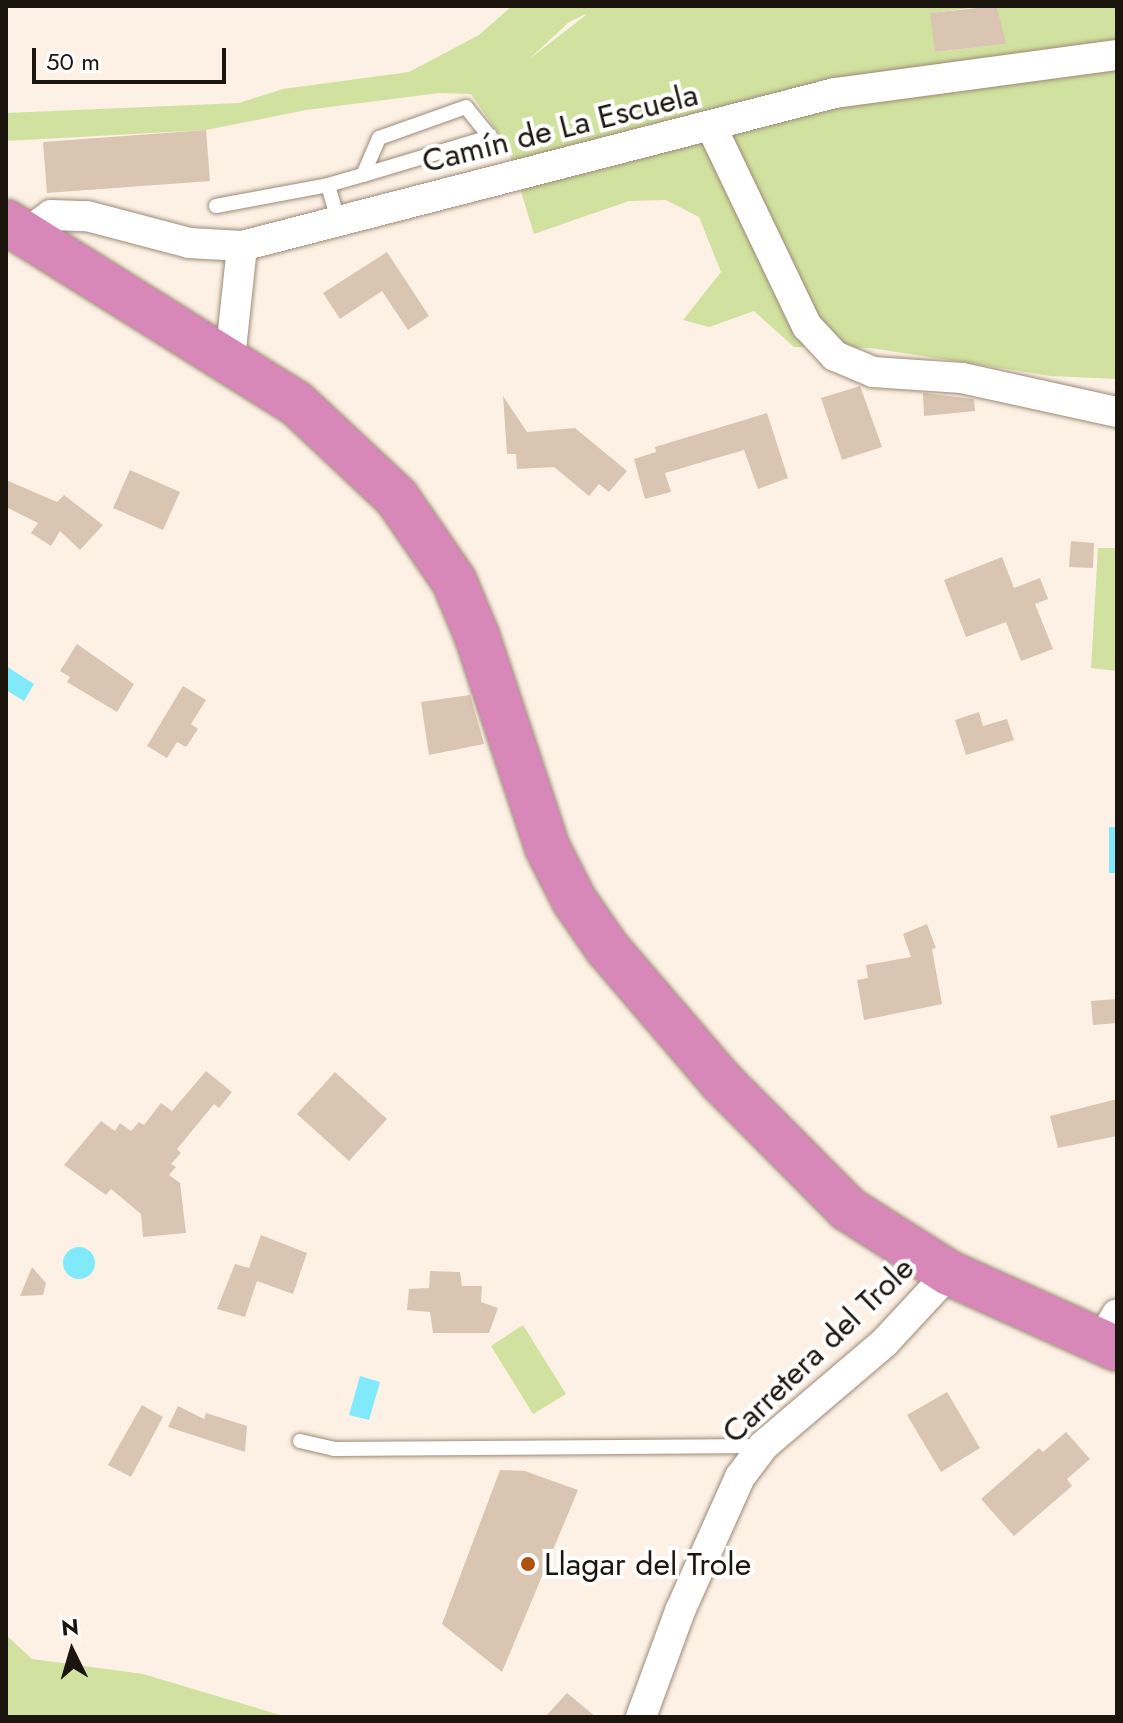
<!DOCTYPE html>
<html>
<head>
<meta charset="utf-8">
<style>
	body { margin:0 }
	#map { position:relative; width:1123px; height:1723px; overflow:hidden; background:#fdf1e5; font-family:Jost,sans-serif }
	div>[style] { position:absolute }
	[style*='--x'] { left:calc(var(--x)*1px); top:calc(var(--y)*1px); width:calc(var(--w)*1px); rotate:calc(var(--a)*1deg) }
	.green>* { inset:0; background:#d1e19f }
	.water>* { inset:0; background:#80eafa }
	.round { border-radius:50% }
	.building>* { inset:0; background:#d9c5b1 }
	.roads { filter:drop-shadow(0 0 2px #9c8a77) drop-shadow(0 0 2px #9c8a77) }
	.service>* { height:14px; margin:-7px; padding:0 7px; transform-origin:7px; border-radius:7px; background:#fff }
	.minor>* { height:30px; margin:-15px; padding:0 15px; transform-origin:15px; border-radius:15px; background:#fff }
	.trunk>* { height:44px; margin:-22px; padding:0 22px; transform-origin:22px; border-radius:22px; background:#d787b8 }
	.dots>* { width:22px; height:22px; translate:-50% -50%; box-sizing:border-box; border:4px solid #fff; border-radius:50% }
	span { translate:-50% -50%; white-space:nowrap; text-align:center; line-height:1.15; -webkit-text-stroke:8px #fff; paint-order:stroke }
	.street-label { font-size:32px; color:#1c150e }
	.poi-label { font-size:32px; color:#1c150e }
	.left { translate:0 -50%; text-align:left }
	.frame { position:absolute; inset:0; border:8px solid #1c150e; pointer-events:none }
	.north { position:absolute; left:32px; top:1611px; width:80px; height:80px; -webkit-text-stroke:6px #fff; paint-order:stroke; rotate:355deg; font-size:22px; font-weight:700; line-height:32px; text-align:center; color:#1c150e }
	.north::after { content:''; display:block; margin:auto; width:28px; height:36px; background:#1c150e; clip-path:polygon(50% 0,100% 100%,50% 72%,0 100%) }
	.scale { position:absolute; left:32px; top:48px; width:194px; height:36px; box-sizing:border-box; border:4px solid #1c150e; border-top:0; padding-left:10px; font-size:24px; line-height:28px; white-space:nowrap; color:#1c150e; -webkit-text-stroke:6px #fff; paint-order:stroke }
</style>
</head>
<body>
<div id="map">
	<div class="green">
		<div style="clip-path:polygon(evenodd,512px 6px,987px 6px,931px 13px,936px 52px,1005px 44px,997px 6px,1117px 6px,1117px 379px,1051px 376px,871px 348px,794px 347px,754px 311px,709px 327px,683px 320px,721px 272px,699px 217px,666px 200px,629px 201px,534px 234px,507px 146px,471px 94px,439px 93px,306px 110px,206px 130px,6px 141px,6px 113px,239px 103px,283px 89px,409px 72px,479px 35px,512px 6px,586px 14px,586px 15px,528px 60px,569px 22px,586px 14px)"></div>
		<div style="clip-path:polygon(1098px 548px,1117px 548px,1117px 671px,1091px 668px)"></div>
		<div style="clip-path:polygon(523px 1325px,566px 1394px,533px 1414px,491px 1346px)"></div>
		<div style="clip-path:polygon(6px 1635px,32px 1659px,143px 1674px,287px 1717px,6px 1717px)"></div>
	</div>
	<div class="water">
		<div style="clip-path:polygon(6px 666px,34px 684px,24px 701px,6px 690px)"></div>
		<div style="clip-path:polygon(1109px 827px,1117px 827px,1117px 873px,1109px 873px)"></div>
		<div class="round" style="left:63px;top:1247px;width:32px;height:32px"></div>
		<div style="clip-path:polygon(360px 1376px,380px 1382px,369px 1420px,349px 1415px)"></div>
	</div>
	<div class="building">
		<div style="clip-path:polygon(997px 6px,1006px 44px,935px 52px,930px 13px)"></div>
		<div style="clip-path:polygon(206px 130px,210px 181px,47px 193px,43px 142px)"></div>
		<div style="clip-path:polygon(387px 252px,429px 316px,408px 330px,382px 291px,340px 319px,323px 293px)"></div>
		<div style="clip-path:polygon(860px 386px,882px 447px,842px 460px,821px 398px)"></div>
		<div style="clip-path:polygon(923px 393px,974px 399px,975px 411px,924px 416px)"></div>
		<div style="clip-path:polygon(503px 396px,527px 432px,575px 428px,627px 471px,609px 492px,599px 484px,589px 496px,554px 467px,517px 469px,516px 454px,507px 454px)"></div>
		<div style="clip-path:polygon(767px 413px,788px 478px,758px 489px,744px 450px,665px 473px,671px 492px,645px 499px,634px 459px,656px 452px,655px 447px)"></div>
		<div style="clip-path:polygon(130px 470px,180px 492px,163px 530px,113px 508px)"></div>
		<div style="clip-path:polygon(6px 480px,57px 502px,64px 495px,103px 525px,80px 550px,60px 531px,51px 546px,31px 533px,38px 523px,6px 507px)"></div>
		<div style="clip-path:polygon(1071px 541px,1094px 543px,1093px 568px,1069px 567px)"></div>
		<div style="clip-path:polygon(1002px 557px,1014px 588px,1040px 578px,1048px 599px,1035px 604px,1053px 649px,1021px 661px,1006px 622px,966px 637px,944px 580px)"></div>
		<div style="clip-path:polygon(77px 644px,134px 684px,117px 712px,67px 682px,70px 677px,60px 671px)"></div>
		<div style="clip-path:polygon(183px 686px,206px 700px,191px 724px,198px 729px,186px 747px,177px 742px,167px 758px,147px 746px)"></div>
		<div style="clip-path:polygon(470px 695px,484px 744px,429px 755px,421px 702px)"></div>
		<div style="clip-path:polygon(979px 712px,983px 726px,1007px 719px,1014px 740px,966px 755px,955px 720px)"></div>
		<div style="clip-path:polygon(927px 924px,936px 948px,932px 949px,942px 1004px,864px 1020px,857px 980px,868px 978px,866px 965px,911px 957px,903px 934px)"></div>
		<div style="clip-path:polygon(1117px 999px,1117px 1023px,1093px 1025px,1091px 1001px)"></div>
		<div style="clip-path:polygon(206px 1071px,232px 1092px,219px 1108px,214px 1104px,177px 1149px,181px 1153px,171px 1164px,176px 1167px,169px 1175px,180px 1183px,186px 1233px,143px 1237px,141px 1214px,111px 1189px,106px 1195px,64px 1165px,101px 1121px,115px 1131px,120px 1123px,131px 1131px,139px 1122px,144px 1125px,161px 1103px,172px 1111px)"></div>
		<div style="clip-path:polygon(335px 1072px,387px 1119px,349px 1161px,297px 1114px)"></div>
		<div style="clip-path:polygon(1117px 1099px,1117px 1136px,1058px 1148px,1050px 1116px)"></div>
		<div style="clip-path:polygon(261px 1235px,307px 1253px,293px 1294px,257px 1281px,245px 1317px,217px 1309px,235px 1264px,249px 1268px)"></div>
		<div style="clip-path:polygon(32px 1267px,46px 1283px,43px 1295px,20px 1296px)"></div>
		<div style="clip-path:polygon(430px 1271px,460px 1272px,462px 1286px,482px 1286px,481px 1302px,498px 1308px,489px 1333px,433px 1333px,430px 1312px,407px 1310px,409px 1289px,429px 1288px)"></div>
		<div style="clip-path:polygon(947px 1392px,980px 1448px,941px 1472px,907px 1415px)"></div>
		<div style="clip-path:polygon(142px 1405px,163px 1417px,131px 1477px,108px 1465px)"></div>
		<div style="clip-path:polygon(178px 1406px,204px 1419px,206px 1413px,247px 1426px,245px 1452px,168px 1427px)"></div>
		<div style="clip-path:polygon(1066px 1432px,1090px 1459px,1067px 1479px,1072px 1486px,1014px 1536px,981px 1499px,1039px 1448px,1043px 1452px)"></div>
		<div style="clip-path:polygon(500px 1470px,525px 1471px,578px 1490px,502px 1672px,442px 1624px)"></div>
		<div style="clip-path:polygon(567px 1693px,596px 1717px,545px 1717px)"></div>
	</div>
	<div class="roads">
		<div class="service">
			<div style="--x:328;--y:185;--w:36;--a:-16"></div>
			<div style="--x:363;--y:175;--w:133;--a:-16.7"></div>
			<div style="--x:490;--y:137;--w:38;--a:-129"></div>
			<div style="--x:466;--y:107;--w:92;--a:160.4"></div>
			<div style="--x:379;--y:138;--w:40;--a:113.4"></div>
			<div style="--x:216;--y:206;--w:114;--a:-10.6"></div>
			<div style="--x:328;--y:185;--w:37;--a:74"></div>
			<div style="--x:300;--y:1441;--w:35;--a:13"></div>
			<div style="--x:334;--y:1449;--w:429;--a:-0.4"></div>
		</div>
		<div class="minor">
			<div style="--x:712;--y:128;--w:220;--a:64.4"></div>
			<div style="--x:807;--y:326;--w:41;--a:47"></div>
			<div style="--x:835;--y:356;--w:41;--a:22.8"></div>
			<div style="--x:873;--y:372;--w:89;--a:3.9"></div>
			<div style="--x:962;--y:378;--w:159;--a:12.4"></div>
			<div style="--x:28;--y:232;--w:29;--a:-36"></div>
			<div style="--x:51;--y:215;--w:36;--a:2"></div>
			<div style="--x:87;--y:216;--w:106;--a:14.8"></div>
			<div style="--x:189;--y:243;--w:53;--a:3.2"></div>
			<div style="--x:242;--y:246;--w:612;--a:-14.47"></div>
			<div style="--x:835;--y:93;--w:285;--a:-7.7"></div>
			<div style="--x:230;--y:359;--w:114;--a:-83.9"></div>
			<div style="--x:1101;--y:1341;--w:31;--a:-59"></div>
			<div style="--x:641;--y:1717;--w:113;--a:-69.8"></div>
			<div style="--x:680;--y:1611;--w:147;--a:-65.9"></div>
			<div style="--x:740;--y:1477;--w:39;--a:-53"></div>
			<div style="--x:763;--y:1446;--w:159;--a:-40.4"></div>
			<div style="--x:884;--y:1343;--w:96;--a:-47.1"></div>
		</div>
		<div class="trunk">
			<div style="--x:6;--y:222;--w:342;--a:32"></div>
			<div style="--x:296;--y:403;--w:139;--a:43.2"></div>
			<div style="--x:397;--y:498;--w:101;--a:55.5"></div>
			<div style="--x:454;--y:581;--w:60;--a:67.3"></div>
			<div style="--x:477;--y:636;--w:222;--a:71.6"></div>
			<div style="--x:547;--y:847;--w:59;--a:63"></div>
			<div style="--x:574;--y:900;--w:58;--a:55.5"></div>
			<div style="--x:607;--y:948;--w:177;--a:49.4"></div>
			<div style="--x:722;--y:1082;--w:179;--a:45.2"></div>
			<div style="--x:848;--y:1209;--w:120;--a:32.4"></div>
			<div style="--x:949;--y:1273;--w:184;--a:24.3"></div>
		</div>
	</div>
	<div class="dots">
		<div style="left:528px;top:1564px;background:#b05009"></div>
	</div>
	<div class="street-label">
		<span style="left:560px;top:128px;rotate:-14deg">Camín de La Escuela</span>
		<span style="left:818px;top:1350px;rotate:-44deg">Carretera del Trole</span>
	</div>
	<div class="poi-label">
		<span class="left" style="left:544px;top:1564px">Llagar del Trole</span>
	</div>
	<div class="frame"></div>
	<div class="north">N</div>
	<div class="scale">50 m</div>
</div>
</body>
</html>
